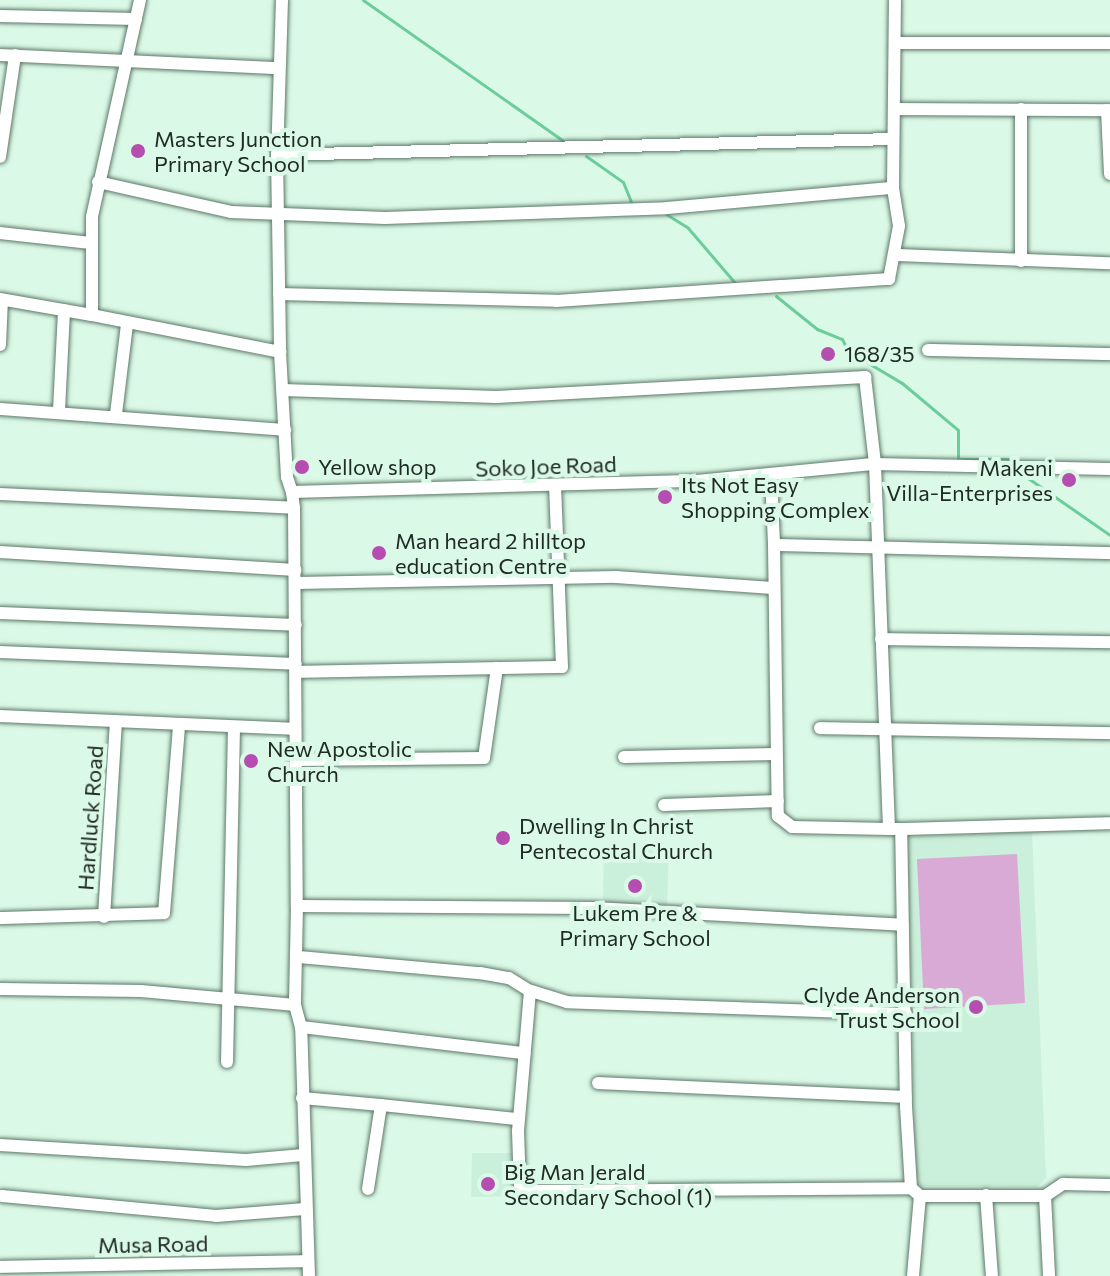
<!DOCTYPE html>
<html>
<head>
<meta charset="utf-8">
<style>
	body { margin:0 }
	#map { position:relative; width:1110px; height:1276px; overflow:hidden; background:#dbf9e7; font-family:Commissioner,sans-serif }
	div>[style] { position:absolute }
	[style*='--x'] { left:calc(var(--x)*1px); top:calc(var(--y)*1px); width:calc(var(--w)*1px); rotate:calc(var(--a)*1deg) }
	.built>* { inset:0; background:#caefda }
	.green>* { inset:0; background:#daaad6 }
	.stream>* { height:3px; margin:-1.5px; padding:0 1.5px; transform-origin:1.5px; border-radius:1.5px; background:#6bcd9c }
	.roads { filter:drop-shadow(0 0 2px #5d7869) drop-shadow(0 0 2px #5d7869) }
	.minor>* { height:12px; margin:-6px; padding:0 6px; transform-origin:6px; border-radius:6px; background:#fff }
	.dots>* { width:22px; height:22px; translate:-50% -50%; box-sizing:border-box; border:4px solid #dbf9e7; border-radius:50% }
	span { translate:-50% -50%; white-space:nowrap; text-align:center; line-height:1.15; -webkit-text-stroke:8px #dbf9e7; paint-order:stroke }
	.poi-label { font-size:22px; color:#202b25 }
	.left { translate:0 -50%; text-align:left }
	.right { translate:-100% -50%; text-align:right }
	.street-label { font-size:22px; color:#202b25 }
</style>
</head>
<body>
<div id="map">
	<div class="built">
		<div style="clip-path:polygon(1032px 832px,1046px 1178px,1037px 1187px,921px 1186px,916px 1178px,908px 837px)"></div>
		<div style="clip-path:polygon(669px 844px,667px 904px,603px 904px,604px 846px)"></div>
		<div style="clip-path:polygon(472px 1153px,516px 1153px,519px 1196px,471px 1197px)"></div>
	</div>
	<div class="green">
		<div style="clip-path:polygon(1017px 854px,1025px 1003px,924px 1009px,917px 859px)"></div>
	</div>
	<div class="stream">
		<div style="--x:363;--y:0;--w:252;--a:35.1"></div>
		<div style="--x:586;--y:156;--w:45;--a:35.1"></div>
		<div style="--x:623;--y:182;--w:24;--a:68"></div>
		<div style="--x:666;--y:214;--w:26;--a:32"></div>
		<div style="--x:688;--y:228;--w:74;--a:49.4"></div>
		<div style="--x:776;--y:296;--w:53;--a:38.8"></div>
		<div style="--x:817;--y:329;--w:27;--a:22"></div>
		<div style="--x:842;--y:339;--w:13;--a:63"></div>
		<div style="--x:848;--y:351;--w:63;--a:30.7"></div>
		<div style="--x:902;--y:383;--w:73;--a:40"></div>
		<div style="--x:958;--y:430;--w:29;--a:90"></div>
		<div style="--x:958;--y:459;--w:52;--a:0"></div>
		<div style="--x:1025;--y:476;--w:103;--a:34.8"></div>
	</div>
	<div class="roads">
		<div class="minor">
			<div style="--x:140;--y:0;--w:222;--a:102.5"></div>
			<div style="--x:92;--y:217;--w:98;--a:90"></div>
			<div style="--x:92;--y:315;--w:192;--a:11.1"></div>
			<div style="--x:282;--y:0;--w:155;--a:91.8"></div>
			<div style="--x:277;--y:155;--w:197;--a:89.1"></div>
			<div style="--x:280;--y:352;--w:125;--a:86.8"></div>
			<div style="--x:287;--y:477;--w:16;--a:72"></div>
			<div style="--x:0;--y:16;--w:136;--a:1.3"></div>
			<div style="--x:896;--y:43;--w:214;--a:0"></div>
			<div style="--x:0;--y:55;--w:279;--a:2.7"></div>
			<div style="--x:894;--y:109;--w:216;--a:0.3"></div>
			<div style="--x:1021;--y:109;--w:152;--a:90"></div>
			<div style="--x:1107;--y:110;--w:64;--a:87.3"></div>
			<div style="--x:277;--y:155;--w:616;--a:-1.49"></div>
			<div style="--x:0;--y:157;--w:103;--a:-81.6"></div>
			<div style="--x:98;--y:182;--w:136;--a:12.7"></div>
			<div style="--x:231;--y:212;--w:154;--a:2.2"></div>
			<div style="--x:385;--y:218;--w:282;--a:-2"></div>
			<div style="--x:667;--y:208;--w:227;--a:-5.1"></div>
			<div style="--x:893;--y:188;--w:188;--a:-89.4"></div>
			<div style="--x:0;--y:233;--w:91;--a:6.3"></div>
			<div style="--x:897;--y:255;--w:213;--a:2.2"></div>
			<div style="--x:279;--y:294;--w:277;--a:1.4"></div>
			<div style="--x:556;--y:301;--w:334;--a:-3.8"></div>
			<div style="--x:889;--y:279;--w:54;--a:-79.3"></div>
			<div style="--x:899;--y:226;--w:38;--a:-99"></div>
			<div style="--x:0;--y:299;--w:93;--a:9.9"></div>
			<div style="--x:0;--y:345;--w:45;--a:-87.5"></div>
			<div style="--x:928;--y:350;--w:182;--a:1.3"></div>
			<div style="--x:283;--y:390;--w:213;--a:1.9"></div>
			<div style="--x:496;--y:397;--w:370;--a:-3.1"></div>
			<div style="--x:865;--y:377;--w:88;--a:83.4"></div>
			<div style="--x:875;--y:464;--w:365;--a:87.8"></div>
			<div style="--x:889;--y:829;--w:12;--a:0"></div>
			<div style="--x:0;--y:409;--w:286;--a:4.2"></div>
			<div style="--x:59;--y:410;--w:100;--a:-87.1"></div>
			<div style="--x:116;--y:414;--w:91;--a:-83"></div>
			<div style="--x:771;--y:475;--w:70;--a:87.5"></div>
			<div style="--x:774;--y:545;--w:336;--a:1.4"></div>
			<div style="--x:0;--y:494;--w:294;--a:2.7"></div>
			<div style="--x:294;--y:508;--w:16;--a:-97"></div>
			<div style="--x:292;--y:492;--w:405;--a:-1.6"></div>
			<div style="--x:697;--y:481;--w:179;--a:-5.5"></div>
			<div style="--x:875;--y:464;--w:235;--a:1.2"></div>
			<div style="--x:294;--y:508;--w:398;--a:89.6"></div>
			<div style="--x:297;--y:906;--w:297;--a:0.4"></div>
			<div style="--x:594;--y:908;--w:309;--a:3.1"></div>
			<div style="--x:774;--y:545;--w:271;--a:89.2"></div>
			<div style="--x:778;--y:816;--w:18;--a:38"></div>
			<div style="--x:792;--y:827;--w:97;--a:1.2"></div>
			<div style="--x:0;--y:552;--w:296;--a:3.5"></div>
			<div style="--x:297;--y:583;--w:319;--a:-1.1"></div>
			<div style="--x:616;--y:577;--w:157;--a:4"></div>
			<div style="--x:0;--y:613;--w:296;--a:2.3"></div>
			<div style="--x:881;--y:639;--w:229;--a:0.8"></div>
			<div style="--x:0;--y:652;--w:296;--a:2.3"></div>
			<div style="--x:297;--y:672;--w:265;--a:-1.1"></div>
			<div style="--x:562;--y:667;--w:181;--a:-92.2"></div>
			<div style="--x:0;--y:716;--w:292;--a:2.5"></div>
			<div style="--x:820;--y:728;--w:290;--a:1"></div>
			<div style="--x:624;--y:757;--w:152;--a:-1.1"></div>
			<div style="--x:297;--y:760;--w:187;--a:-0.6"></div>
			<div style="--x:484;--y:758;--w:91;--a:-81.8"></div>
			<div style="--x:664;--y:805;--w:114;--a:-2"></div>
			<div style="--x:297;--y:906;--w:99;--a:91.2"></div>
			<div style="--x:295;--y:1005;--w:23;--a:75"></div>
			<div style="--x:104;--y:917;--w:196;--a:-86.5"></div>
			<div style="--x:0;--y:918;--w:164;--a:-1.7"></div>
			<div style="--x:164;--y:913;--w:189;--a:-85.4"></div>
			<div style="--x:299;--y:957;--w:182;--a:5.1"></div>
			<div style="--x:480;--y:973;--w:29;--a:10"></div>
			<div style="--x:509;--y:978;--w:25;--a:32"></div>
			<div style="--x:0;--y:989;--w:141;--a:0.8"></div>
			<div style="--x:141;--y:991;--w:155;--a:5.2"></div>
			<div style="--x:906;--y:1014;--w:339;--a:-178"></div>
			<div style="--x:567;--y:1002;--w:39;--a:-163"></div>
			<div style="--x:530;--y:991;--w:141;--a:94.9"></div>
			<div style="--x:518;--y:1131;--w:56;--a:88"></div>
			<div style="--x:520;--y:1187;--w:7;--a:34"></div>
			<div style="--x:526;--y:1191;--w:385;--a:-0.4"></div>
			<div style="--x:227;--y:1062;--w:335;--a:-88.8"></div>
			<div style="--x:598;--y:1083;--w:308;--a:2.6"></div>
			<div style="--x:302;--y:1098;--w:79;--a:5.1"></div>
			<div style="--x:0;--y:1145;--w:246;--a:3.5"></div>
			<div style="--x:246;--y:1160;--w:57;--a:-5"></div>
			<div style="--x:368;--y:1189;--w:85;--a:-81.2"></div>
			<div style="--x:381;--y:1105;--w:137;--a:5.9"></div>
			<div style="--x:986;--y:1195;--w:81;--a:85.8"></div>
			<div style="--x:2;--y:1196;--w:215;--a:5.3"></div>
			<div style="--x:216;--y:1216;--w:89;--a:-4.5"></div>
			<div style="--x:920;--y:1196;--w:12;--a:-138"></div>
			<div style="--x:911;--y:1188;--w:81;--a:-93.5"></div>
			<div style="--x:906;--y:1107;--w:278;--a:-91"></div>
			<div style="--x:901;--y:829;--w:209;--a:-1.6"></div>
			<div style="--x:1045;--y:1196;--w:80;--a:87.1"></div>
			<div style="--x:0;--y:1267;--w:308;--a:-1.1"></div>
			<div style="--x:309;--y:1276;--w:249;--a:-91.8"></div>
			<div style="--x:301;--y:1027;--w:225;--a:6.7"></div>
			<div style="--x:913;--y:1276;--w:80;--a:-85"></div>
			<div style="--x:920;--y:1196;--w:125;--a:0"></div>
			<div style="--x:1045;--y:1196;--w:22;--a:-34"></div>
			<div style="--x:1063;--y:1184;--w:47;--a:1.2"></div>
		</div>
	</div>
	<div class="dots">
		<div style="left:138px;top:151px;background:#b64eb1"></div>
		<div style="left:828px;top:354px;background:#b64eb1"></div>
		<div style="left:302px;top:467px;background:#b64eb1"></div>
		<div style="left:1069px;top:480px;background:#b64eb1"></div>
		<div style="left:665px;top:497px;background:#b64eb1"></div>
		<div style="left:379px;top:553px;background:#b64eb1"></div>
		<div style="left:251px;top:761px;background:#b64eb1"></div>
		<div style="left:503px;top:838px;background:#b64eb1"></div>
		<div style="left:635px;top:886px;background:#b64eb1"></div>
		<div style="left:976px;top:1007px;background:#b64eb1"></div>
		<div style="left:488px;top:1184px;background:#b64eb1"></div>
	</div>
	<div class="poi-label">
		<span class="left" style="left:154px;top:151px">Masters Junction<br>Primary School</span>
		<span class="left" style="left:844px;top:354px">168/35</span>
		<span class="left" style="left:318px;top:467px">Yellow shop</span>
		<span class="right" style="left:1053px;top:480px">Makeni<br>Villa-Enterprises</span>
		<span class="left" style="left:681px;top:497px">Its Not Easy<br>Shopping Complex</span>
		<span class="left" style="left:395px;top:553px">Man heard 2 hilltop<br>education Centre</span>
		<span class="left" style="left:267px;top:761px">New Apostolic<br>Church</span>
		<span class="left" style="left:519px;top:838px">Dwelling In Christ<br>Pentecostal Church</span>
		<span style="left:635px;top:925px">Lukem Pre &amp;<br>Primary School</span>
		<span class="right" style="left:960px;top:1007px">Clyde Anderson<br>Trust School</span>
		<span class="left" style="left:504px;top:1184px">Big Man Jerald<br>Secondary School (1)</span>
	</div>
	<div class="street-label">
		<span style="left:546px;top:466px;rotate:-2deg">Soko Joe Road</span>
		<span style="left:90px;top:818px;rotate:-86deg">Hardluck Road</span>
		<span style="left:153px;top:1244px;rotate:-1deg">Musa Road</span>
	</div>
</div>
</body>
</html>
